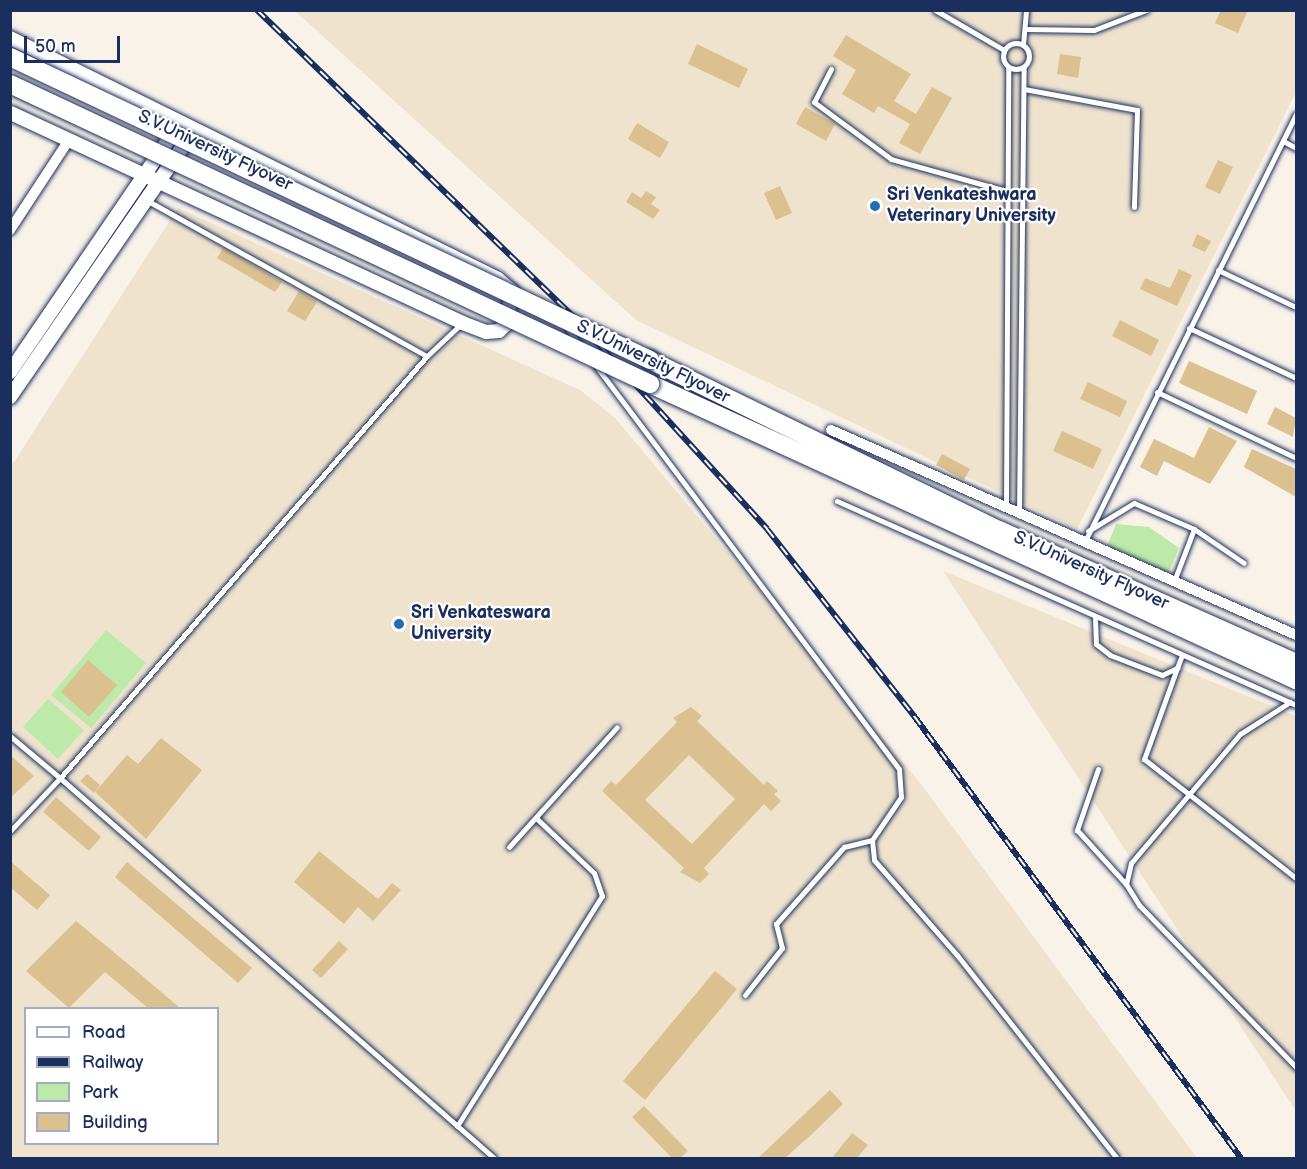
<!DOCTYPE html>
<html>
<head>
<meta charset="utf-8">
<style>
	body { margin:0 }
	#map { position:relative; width:1307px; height:1169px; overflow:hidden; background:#f8f2e9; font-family:"Balsamiq Sans",sans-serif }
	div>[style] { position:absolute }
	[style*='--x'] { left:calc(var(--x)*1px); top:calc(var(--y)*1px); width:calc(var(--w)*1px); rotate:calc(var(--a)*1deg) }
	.built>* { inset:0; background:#efe3ce }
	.green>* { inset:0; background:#bdeaa8 }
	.building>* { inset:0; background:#dbc090 }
	.roads { filter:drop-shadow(0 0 2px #1b2f5e) drop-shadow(0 0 2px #1b2f5e) }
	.service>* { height:5px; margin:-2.5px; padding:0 2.5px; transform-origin:2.5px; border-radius:2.5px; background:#fff }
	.service>.ring { margin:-2.5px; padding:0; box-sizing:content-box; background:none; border:5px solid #fff; border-radius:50% }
	.minor>* { height:10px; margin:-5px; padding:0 5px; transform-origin:5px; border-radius:5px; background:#fff }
	.tertiary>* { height:14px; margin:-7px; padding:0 7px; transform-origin:7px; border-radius:7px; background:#fff }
	.primary>* { height:18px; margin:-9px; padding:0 9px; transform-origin:9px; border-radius:9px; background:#fff }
	.rail>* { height:6px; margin-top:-3px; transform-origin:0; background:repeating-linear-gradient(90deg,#fff 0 11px,#1b2f5e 0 22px); box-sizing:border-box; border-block:2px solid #1b2f5e }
	.bridges { filter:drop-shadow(0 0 2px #1b2f5e) drop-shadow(0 0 2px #1b2f5e) }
	.primary-bridge>* { height:18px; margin:-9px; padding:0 9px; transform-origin:9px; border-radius:9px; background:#fff }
	.dots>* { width:16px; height:16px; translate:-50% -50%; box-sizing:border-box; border:3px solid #fff; border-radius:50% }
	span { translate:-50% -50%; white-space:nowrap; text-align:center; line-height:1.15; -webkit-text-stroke:4.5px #fff; paint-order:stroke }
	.street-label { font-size:18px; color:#1b2f5e }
	.poi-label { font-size:18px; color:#1b2f5e; font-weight:700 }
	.left { translate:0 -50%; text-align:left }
	.frame { position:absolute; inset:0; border:12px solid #1b2f5e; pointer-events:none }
	.legend { position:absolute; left:24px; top:1007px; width:195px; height:138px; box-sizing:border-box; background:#fff; border:2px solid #a4acbf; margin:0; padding:8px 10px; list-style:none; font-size:18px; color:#1b2f5e }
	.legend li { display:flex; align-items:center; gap:12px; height:30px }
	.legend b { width:30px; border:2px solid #a4acbf }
	.scale { position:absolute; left:24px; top:36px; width:96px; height:27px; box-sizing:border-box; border:3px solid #1b2f5e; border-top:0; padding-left:8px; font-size:18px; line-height:21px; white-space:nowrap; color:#1b2f5e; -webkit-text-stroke:4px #fff; paint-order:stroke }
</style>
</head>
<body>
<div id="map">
	<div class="built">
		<div style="clip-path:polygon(295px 11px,1296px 11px,1296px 92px,1077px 529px,636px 320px)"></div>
		<div style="clip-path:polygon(evenodd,178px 208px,580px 390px,615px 418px,918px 780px,1197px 1158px,11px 1158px,10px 468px,178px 208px,26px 1008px,218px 1008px,218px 1144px,26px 1144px,26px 1008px)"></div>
		<div style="clip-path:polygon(943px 571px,1296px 716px,1296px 1111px)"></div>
	</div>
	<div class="green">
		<div style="clip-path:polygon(1116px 524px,1149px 527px,1179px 548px,1167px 576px,1106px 549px)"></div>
		<div style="clip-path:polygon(106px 630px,146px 663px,91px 728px,51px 695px)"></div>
		<div style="clip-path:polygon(48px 699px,84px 730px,58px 759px,23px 727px)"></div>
	</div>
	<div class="building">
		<div style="clip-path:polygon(1221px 10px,1248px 10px,1238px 33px,1215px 23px)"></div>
		<div style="clip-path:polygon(846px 35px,911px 74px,894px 101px,916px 114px,932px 87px,952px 98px,920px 154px,899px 143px,910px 124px,878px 106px,874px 113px,842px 94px,856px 70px,833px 56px)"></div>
		<div style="clip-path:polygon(697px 44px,748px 69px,739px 88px,688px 64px)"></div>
		<div style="clip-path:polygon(1060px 54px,1081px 57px,1078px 78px,1057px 74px)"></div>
		<div style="clip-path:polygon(805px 107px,835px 124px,826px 141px,796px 124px)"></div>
		<div style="clip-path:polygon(637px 123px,669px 142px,660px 158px,628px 139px)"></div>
		<div style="clip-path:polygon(1218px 160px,1233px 167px,1220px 194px,1205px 187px)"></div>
		<div style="clip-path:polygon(780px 186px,792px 213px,776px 220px,764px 193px)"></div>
		<div style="clip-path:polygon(646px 191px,656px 197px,651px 204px,660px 210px,653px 219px,626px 202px,632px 192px,641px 198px)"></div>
		<div style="clip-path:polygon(1197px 234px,1211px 241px,1205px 252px,1192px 246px)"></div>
		<div style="clip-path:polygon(223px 248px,282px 282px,275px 292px,217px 258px)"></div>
		<div style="clip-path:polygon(1179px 269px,1192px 275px,1177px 306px,1140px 289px,1145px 278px,1170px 288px)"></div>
		<div style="clip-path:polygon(299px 291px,317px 302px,305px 321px,287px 311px)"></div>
		<div style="clip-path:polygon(1120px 320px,1159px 340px,1151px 356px,1112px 336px)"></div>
		<div style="clip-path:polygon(1189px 361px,1257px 391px,1247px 414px,1179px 383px)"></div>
		<div style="clip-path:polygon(1088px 382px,1127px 401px,1120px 417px,1080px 399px)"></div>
		<div style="clip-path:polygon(1275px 407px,1296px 418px,1293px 437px,1267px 424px)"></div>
		<div style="clip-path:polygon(1209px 427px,1237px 441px,1210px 484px,1164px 461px,1157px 476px,1140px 467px,1154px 439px,1194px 458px)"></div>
		<div style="clip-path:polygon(1062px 431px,1102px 449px,1093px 469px,1053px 451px)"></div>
		<div style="clip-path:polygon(1252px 449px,1296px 469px,1296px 497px,1244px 467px)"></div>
		<div style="clip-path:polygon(942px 454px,970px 469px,964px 480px,936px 465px)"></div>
		<div style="clip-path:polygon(88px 660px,117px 685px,89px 717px,61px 692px)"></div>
		<div style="clip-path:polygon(evenodd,691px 707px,702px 716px,697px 721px,764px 785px,767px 781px,778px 791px,774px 794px,781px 801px,771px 811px,764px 804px,704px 868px,709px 874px,700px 883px,680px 872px,684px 868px,602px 791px,611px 781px,616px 785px,677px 722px,673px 718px,691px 707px,689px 755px,735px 799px,692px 844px,645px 800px,689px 755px)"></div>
		<div style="clip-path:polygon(161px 738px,202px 770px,146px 839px,95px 792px,127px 755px,138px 764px)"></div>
		<div style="clip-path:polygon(10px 755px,34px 776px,10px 798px)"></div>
		<div style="clip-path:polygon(87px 774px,100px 785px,94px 793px,80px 781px)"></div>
		<div style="clip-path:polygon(56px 797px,101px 837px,89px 851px,43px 812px)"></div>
		<div style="clip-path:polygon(319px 851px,378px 899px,392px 883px,401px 890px,373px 921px,358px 907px,344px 924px,294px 882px)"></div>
		<div style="clip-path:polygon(10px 861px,50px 895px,37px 910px,10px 887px)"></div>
		<div style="clip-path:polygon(127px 862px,252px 968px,238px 983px,115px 877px)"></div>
		<div style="clip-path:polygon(76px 921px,133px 968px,180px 1008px,148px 1008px,105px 972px,69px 1008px,26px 971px)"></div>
		<div style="clip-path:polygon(339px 941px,348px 949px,321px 978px,312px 970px)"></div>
		<div style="clip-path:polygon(715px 971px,737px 989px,645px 1100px,623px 1081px)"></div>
		<div style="clip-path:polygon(830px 1090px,843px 1104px,812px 1134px,785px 1158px,758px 1158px)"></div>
		<div style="clip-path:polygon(644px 1106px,688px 1151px,680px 1158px,672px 1158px,632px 1117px)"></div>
		<div style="clip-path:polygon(852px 1133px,868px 1145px,857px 1158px,832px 1158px)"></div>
	</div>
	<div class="roads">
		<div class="service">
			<div style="--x:935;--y:10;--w:80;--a:30.1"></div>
			<div style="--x:1025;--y:29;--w:69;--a:0.8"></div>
			<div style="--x:1094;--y:30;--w:56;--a:-21"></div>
			<div class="ring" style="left:1003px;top:43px;width:21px;height:21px"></div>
			<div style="--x:1023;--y:45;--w:35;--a:-85"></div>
			<div style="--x:831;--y:69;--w:37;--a:117"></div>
			<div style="--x:814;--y:102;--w:96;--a:36.5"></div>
			<div style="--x:891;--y:159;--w:119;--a:15.5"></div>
			<div style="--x:1024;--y:89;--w:115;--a:10.5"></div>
			<div style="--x:1137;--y:110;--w:97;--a:91.8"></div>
			<div style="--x:1283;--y:141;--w:15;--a:28"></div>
			<div style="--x:148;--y:201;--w:319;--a:29.1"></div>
			<div style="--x:1218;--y:270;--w:86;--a:25.4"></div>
			<div style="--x:461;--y:324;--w:47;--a:136.7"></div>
			<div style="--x:427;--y:356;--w:559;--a:131.01"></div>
			<div style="--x:60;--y:778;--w:577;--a:41.2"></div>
			<div style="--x:567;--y:328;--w:20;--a:53"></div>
			<div style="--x:1189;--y:328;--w:118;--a:25"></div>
			<div style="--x:596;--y:366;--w:504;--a:53.06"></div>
			<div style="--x:899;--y:769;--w:28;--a:86"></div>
			<div style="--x:901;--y:797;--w:52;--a:124"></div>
			<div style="--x:872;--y:840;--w:20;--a:84"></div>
			<div style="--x:874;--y:860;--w:126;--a:48.9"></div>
			<div style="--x:957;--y:955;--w:258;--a:51.8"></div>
			<div style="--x:1157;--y:392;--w:154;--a:25.4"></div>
			<div style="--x:837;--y:501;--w:502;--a:23.96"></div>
			<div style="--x:1006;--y:507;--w:439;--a:-89.7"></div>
			<div style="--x:1019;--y:512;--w:445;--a:-89.4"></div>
			<div style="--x:1194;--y:529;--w:60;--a:34.2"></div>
			<div style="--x:1088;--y:531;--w:54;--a:-31.3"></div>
			<div style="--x:1134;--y:503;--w:65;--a:23.4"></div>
			<div style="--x:1194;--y:529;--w:56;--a:111"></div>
			<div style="--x:1085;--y:541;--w:476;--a:-63.7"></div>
			<div style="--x:1095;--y:617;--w:27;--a:88"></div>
			<div style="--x:1096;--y:644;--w:18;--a:38"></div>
			<div style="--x:1110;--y:655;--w:56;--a:21"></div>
			<div style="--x:1162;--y:675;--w:17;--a:-25"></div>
			<div style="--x:1177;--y:668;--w:14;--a:-69"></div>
			<div style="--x:1177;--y:668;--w:97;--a:109.9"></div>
			<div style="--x:1144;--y:759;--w:193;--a:38.1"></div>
			<div style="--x:1290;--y:702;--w:59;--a:147.4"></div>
			<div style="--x:1240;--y:734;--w:169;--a:130.2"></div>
			<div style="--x:1131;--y:863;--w:22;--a:103"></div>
			<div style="--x:1126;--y:884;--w:25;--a:58"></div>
			<div style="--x:1139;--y:905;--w:226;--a:45.9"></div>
			<div style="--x:10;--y:736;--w:65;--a:40"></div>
			<div style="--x:60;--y:778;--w:73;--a:133.3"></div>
			<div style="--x:1098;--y:769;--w:65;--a:109"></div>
			<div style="--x:1077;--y:830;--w:73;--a:47.8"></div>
			<div style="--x:509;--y:847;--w:161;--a:-48"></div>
			<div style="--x:745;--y:995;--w:60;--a:-51.8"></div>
			<div style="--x:782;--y:948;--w:25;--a:-104"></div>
			<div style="--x:776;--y:924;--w:103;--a:-48.6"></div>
			<div style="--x:844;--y:847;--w:29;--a:-14"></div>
			<div style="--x:457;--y:1126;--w:272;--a:-57.8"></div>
			<div style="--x:602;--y:896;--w:24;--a:-109"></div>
			<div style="--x:594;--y:873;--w:80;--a:-136.5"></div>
		</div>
		<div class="minor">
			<div style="--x:10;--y:230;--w:108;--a:-56.8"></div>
			<div style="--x:831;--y:430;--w:508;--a:23.79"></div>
		</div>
		<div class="tertiary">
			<div style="--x:10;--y:38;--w:544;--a:26.28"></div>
			<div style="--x:498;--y:279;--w:18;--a:41"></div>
			<div style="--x:512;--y:291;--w:34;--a:100"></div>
			<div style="--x:506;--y:324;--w:10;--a:135"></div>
			<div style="--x:499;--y:331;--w:13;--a:176"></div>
			<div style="--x:486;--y:332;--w:25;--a:-159"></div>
			<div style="--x:463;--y:323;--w:499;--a:-155.1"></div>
			<div style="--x:10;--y:372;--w:298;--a:-55.7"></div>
			<div style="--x:10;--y:397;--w:318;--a:-55.4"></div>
		</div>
		<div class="primary">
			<div style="--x:650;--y:360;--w:388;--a:26"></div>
			<div style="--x:999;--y:530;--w:325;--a:24.1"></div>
			<div style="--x:650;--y:384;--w:711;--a:24.62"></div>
		</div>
	</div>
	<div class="rail">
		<div style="--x:257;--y:10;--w:437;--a:44.1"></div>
		<div style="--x:571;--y:314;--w:291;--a:47.6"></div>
		<div style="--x:767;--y:529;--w:238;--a:51.8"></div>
		<div style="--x:914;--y:716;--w:550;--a:53.51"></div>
	</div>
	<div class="bridges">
		<div class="primary-bridge">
			<div style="--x:10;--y:57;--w:708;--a:25.33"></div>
			<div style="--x:10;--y:84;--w:707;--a:25.11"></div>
		</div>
	</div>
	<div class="dots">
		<div style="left:875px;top:206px;background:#1f6fb2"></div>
		<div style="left:399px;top:624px;background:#1f6fb2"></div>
	</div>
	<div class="street-label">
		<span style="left:215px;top:151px;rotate:25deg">S.V.University Flyover</span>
		<span style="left:653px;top:362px;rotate:26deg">S.V.University Flyover</span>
		<span style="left:1091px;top:571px;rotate:24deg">S.V.University Flyover</span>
	</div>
	<div class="poi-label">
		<span class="left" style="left:887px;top:206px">Sri Venkateshwara<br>Veterinary University</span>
		<span class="left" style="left:411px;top:624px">Sri Venkateswara<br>University</span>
	</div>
	<div class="frame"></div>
	<ul class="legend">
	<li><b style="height:8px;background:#fff"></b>Road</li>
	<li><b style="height:8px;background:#1b2f5e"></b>Railway</li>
	<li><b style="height:16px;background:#bdeaa8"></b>Park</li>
	<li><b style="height:16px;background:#dbc090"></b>Building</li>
	</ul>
	<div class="scale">50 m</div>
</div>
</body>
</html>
